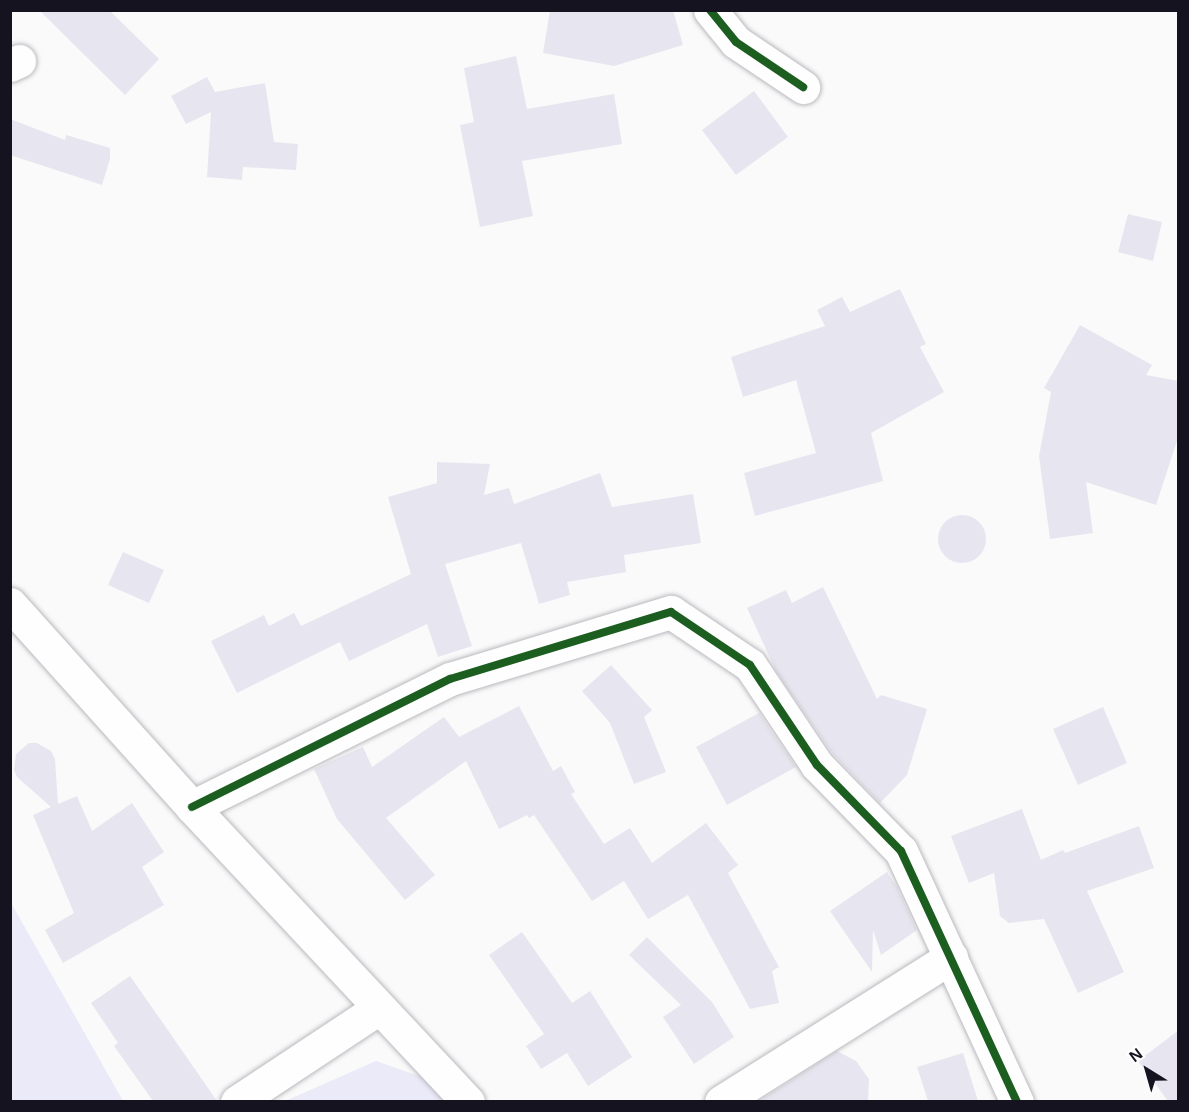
<!DOCTYPE html>
<html>
<head>
<meta charset="utf-8">
<style>
	body { margin:0 }
	#map { position:relative; width:1189px; height:1112px; overflow:hidden; background:#fafafa; font-family:Arial,sans-serif }
	div>[style] { position:absolute }
	[style*='--x'] { left:calc(var(--x)*1px); top:calc(var(--y)*1px); width:calc(var(--w)*1px); rotate:calc(var(--a)*1deg) }
	.green>* { inset:0; background:#eaeaf8 }
	.building>* { inset:0; background:#e7e6f0 }
	.round { border-radius:50% }
	.roads { filter:drop-shadow(0 0 2px #bab9bf) drop-shadow(0 0 2px #bab9bf) }
	.minor>* { height:33px; margin:-16.5px; padding:0 16.5px; transform-origin:16.5px; border-radius:16.5px; background:#fefefe }
	.highway>* { height:33px; margin:-16.5px; padding:0 16.5px; transform-origin:16.5px; border-radius:16.5px; background:#fefefe }
	.cycleway>* { height:8px; margin:-4px; padding:0 4px; transform-origin:4px; border-radius:4px; background:#1b5e20 }
	span { translate:-50% -50%; white-space:nowrap; text-align:center; line-height:1.15; -webkit-text-stroke:5px #fff; paint-order:stroke }
	.frame { position:absolute; inset:0; border:12px solid #14131f; pointer-events:none }
	.north { position:absolute; left:1117px; top:1040px; width:60px; height:60px; -webkit-text-stroke:4px #fff; paint-order:stroke; rotate:323deg; font-size:16px; font-weight:700; line-height:24px; text-align:center; color:#14131f }
	.north::after { content:''; display:block; margin:auto; width:21px; height:27px; background:#14131f; clip-path:polygon(50% 0,100% 100%,50% 72%,0 100%) }
</style>
</head>
<body>
<div id="map">
	<div class="green">
		<div style="clip-path:polygon(10px 903px,11px 903px,123px 1101px,11px 1101px)"></div>
		<div style="clip-path:polygon(376px 1061px,450px 1087px,465px 1102px,283px 1102px)"></div>
	</div>
	<div class="building">
		<div style="clip-path:polygon(39px 10px,109px 10px,159px 59px,125px 95px)"></div>
		<div style="clip-path:polygon(550px 10px,673px 10px,683px 45px,614px 66px,543px 53px)"></div>
		<div style="clip-path:polygon(516px 56px,527px 109px,614px 94px,622px 144px,522px 161px,533px 216px,480px 227px,460px 125px,474px 122px,464px 68px)"></div>
		<div style="clip-path:polygon(207px 77px,215px 92px,265px 83px,274px 142px,298px 144px,296px 170px,243px 167px,242px 180px,207px 177px,211px 112px,186px 124px,171px 96px)"></div>
		<div style="clip-path:polygon(754px 91px,788px 137px,736px 175px,702px 130px)"></div>
		<div style="clip-path:polygon(10px 119px,65px 140px,66px 135px,110px 148px,110px 159px,102px 185px,10px 155px)"></div>
		<div style="clip-path:polygon(1128px 214px,1162px 222px,1153px 261px,1118px 252px)"></div>
		<div style="clip-path:polygon(900px 289px,926px 344px,920px 347px,944px 392px,871px 433px,883px 481px,755px 516px,744px 473px,816px 453px,796px 380px,743px 397px,731px 357px,825px 326px,817px 310px,842px 297px,850px 312px)"></div>
		<div style="clip-path:polygon(1080px 325px,1152px 365px,1146px 375px,1179px 381px,1179px 435px,1156px 505px,1086px 482px,1093px 533px,1050px 539px,1039px 456px,1051px 392px,1044px 388px)"></div>
		<div style="clip-path:polygon(437px 462px,490px 464px,484px 495px,509px 488px,514px 504px,600px 473px,612px 507px,693px 494px,701px 543px,624px 555px,626px 572px,567px 582px,570px 595px,539px 604px,521px 543px,445px 564px,472px 646px,438px 657px,427px 624px,349px 661px,340px 642px,237px 693px,211px 641px,264px 615px,269px 626px,294px 613px,301px 626px,411px 574px,388px 497px,437px 483px)"></div>
		<div class="round" style="left:938px;top:515px;width:48px;height:48px"></div>
		<div style="clip-path:polygon(123px 552px,164px 570px,149px 603px,108px 585px)"></div>
		<div style="clip-path:polygon(823px 587px,877px 699px,881px 695px,927px 709px,907px 775px,880px 803px,832px 753px,776px 671px,747px 608px,786px 590px,792px 603px)"></div>
		<div style="clip-path:polygon(611px 665px,652px 710px,644px 717px,666px 772px,634px 784px,610px 723px,582px 691px)"></div>
		<div style="clip-path:polygon(519px 706px,553px 771px,561px 766px,575px 792px,571px 794px,604px 844px,630px 828px,652px 863px,706px 823px,738px 865px,728px 873px,779px 967px,772px 971px,779px 1003px,750px 1009px,688px 895px,648px 919px,624px 881px,592px 901px,534px 815px,529px 818px,527px 815px,499px 829px,466px 761px,386px 818px,435px 875px,405px 900px,337px 819px,314px 769px,363px 747px,372px 767px,444px 717px,459px 737px)"></div>
		<div style="clip-path:polygon(1103px 707px,1127px 763px,1078px 785px,1053px 729px)"></div>
		<div style="clip-path:polygon(759px 713px,796px 767px,727px 805px,696px 747px)"></div>
		<div style="clip-path:polygon(29px 743px,37px 743px,51px 751px,55px 759px,58px 804px,77px 796px,92px 831px,132px 803px,164px 852px,142px 867px,164px 905px,63px 963px,45px 930px,74px 913px,33px 815px,51px 807px,17px 777px,14px 770px,16px 754px)"></div>
		<div style="clip-path:polygon(1022px 809px,1041px 860px,1063px 850px,1065px 853px,1139px 826px,1154px 868px,1087px 891px,1124px 972px,1078px 993px,1044px 919px,1009px 923px,1000px 916px,994px 873px,969px 883px,951px 836px)"></div>
		<div style="clip-path:polygon(887px 872px,897px 887px,917px 930px,881px 955px,873px 930px,872px 972px,830px 911px)"></div>
		<div style="clip-path:polygon(522px 932px,572px 1003px,590px 991px,632px 1057px,588px 1086px,567px 1053px,541px 1069px,526px 1046px,544px 1034px,489px 955px)"></div>
		<div style="clip-path:polygon(647px 937px,712px 1002px,734px 1037px,694px 1064px,663px 1017px,681px 1005px,629px 955px)"></div>
		<div style="clip-path:polygon(130px 976px,158px 1016px,217px 1101px,153px 1101px,114px 1046px,118px 1043px,91px 1003px)"></div>
		<div style="clip-path:polygon(1179px 1030px,1179px 1101px,1168px 1101px,1138px 1061px)"></div>
		<div style="clip-path:polygon(837px 1051px,856px 1061px,869px 1079px,868px 1101px,759px 1101px)"></div>
		<div style="clip-path:polygon(963px 1053px,978px 1101px,928px 1101px,917px 1067px)"></div>
	</div>
	<div class="roads">
		<div class="minor">
			<div style="--x:710;--y:10;--w:41;--a:50.9"></div>
			<div style="--x:736;--y:42;--w:81;--a:33.9"></div>
			<div style="--x:10;--y:65;--w:10;--a:-24"></div>
			<div style="--x:192;--y:807;--w:288;--a:-26.4"></div>
			<div style="--x:450;--y:679;--w:231;--a:-16.9"></div>
			<div style="--x:671;--y:612;--w:95;--a:33.9"></div>
			<div style="--x:750;--y:665;--w:120;--a:56.2"></div>
			<div style="--x:817;--y:765;--w:120;--a:45.7"></div>
			<div style="--x:901;--y:851;--w:277;--a:65.2"></div>
			<div style="--x:237;--y:1102;--w:170;--a:-33.5"></div>
			<div style="--x:721;--y:1102;--w:272;--a:-32.2"></div>
		</div>
		<div class="highway">
			<div style="--x:10;--y:604;--w:273;--a:48.1"></div>
			<div style="--x:192;--y:807;--w:404;--a:46.9"></div>
		</div>
	</div>
	<div class="cycleway">
		<div style="--x:710;--y:10;--w:41;--a:50.9"></div>
		<div style="--x:736;--y:42;--w:81;--a:33.9"></div>
		<div style="--x:192;--y:807;--w:288;--a:-26.4"></div>
		<div style="--x:450;--y:679;--w:231;--a:-16.9"></div>
		<div style="--x:671;--y:612;--w:95;--a:33.9"></div>
		<div style="--x:750;--y:665;--w:120;--a:56.2"></div>
		<div style="--x:817;--y:765;--w:120;--a:45.7"></div>
		<div style="--x:901;--y:851;--w:277;--a:65.2"></div>
	</div>
	<div class="frame"></div>
	<div class="north">N</div>
</div>
</body>
</html>
